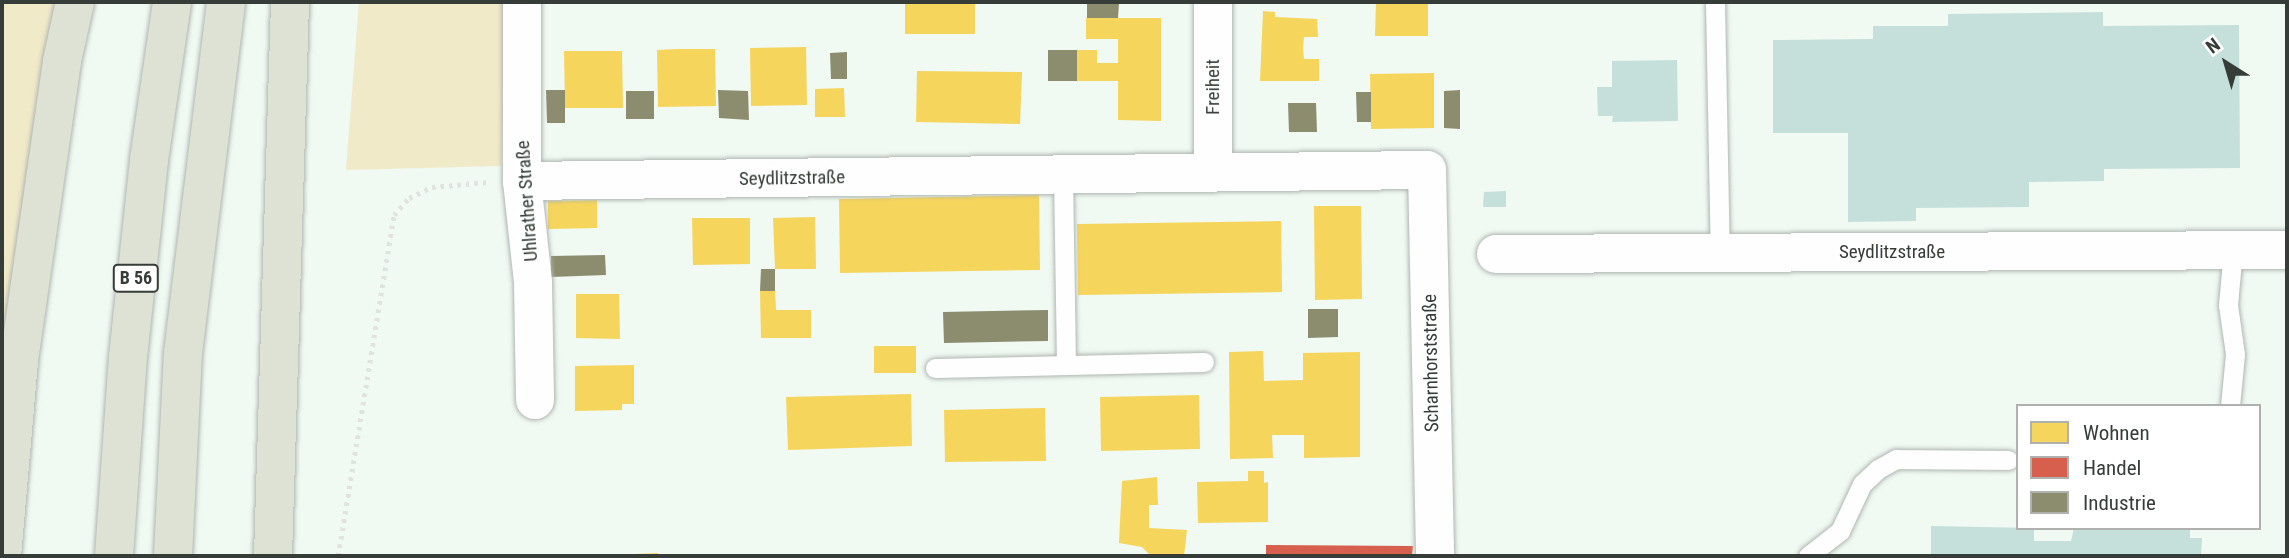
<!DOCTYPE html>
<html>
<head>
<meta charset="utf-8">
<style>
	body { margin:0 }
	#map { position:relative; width:2289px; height:558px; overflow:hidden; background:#f0f9f2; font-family:"Roboto Condensed",sans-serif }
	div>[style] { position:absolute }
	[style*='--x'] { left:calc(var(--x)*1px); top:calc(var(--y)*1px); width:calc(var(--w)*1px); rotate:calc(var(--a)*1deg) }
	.green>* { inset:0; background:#f1eac9 }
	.homes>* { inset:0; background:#f6d55c }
	.shops>* { inset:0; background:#d6604d }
	.industry>* { inset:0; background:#8c8c6e }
	.building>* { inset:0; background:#c5e0db }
	.path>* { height:4.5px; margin-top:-2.25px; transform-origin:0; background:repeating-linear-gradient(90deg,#e1e3e1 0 3.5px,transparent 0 8.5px) }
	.roads { filter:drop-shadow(0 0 2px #b0b6b2) drop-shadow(0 0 2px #b0b6b2) }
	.service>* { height:19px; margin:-9.5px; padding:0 9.5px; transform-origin:9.5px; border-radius:9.5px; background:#fdfefd }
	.minor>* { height:38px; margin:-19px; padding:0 19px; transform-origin:19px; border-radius:19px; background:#fdfefd }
	.trunk>* { height:38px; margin:-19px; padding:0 19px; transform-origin:19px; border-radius:19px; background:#dde2d4 }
	span { translate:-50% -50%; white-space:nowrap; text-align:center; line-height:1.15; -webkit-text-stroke:7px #fff; paint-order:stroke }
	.shield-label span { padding:2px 5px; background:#fff; border:2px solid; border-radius:5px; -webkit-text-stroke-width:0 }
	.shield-label { font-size:18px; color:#363d38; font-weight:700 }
	.street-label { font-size:19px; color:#363d38 }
	.frame { position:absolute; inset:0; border:4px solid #363d38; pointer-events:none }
	.legend { position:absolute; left:2016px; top:404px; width:245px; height:126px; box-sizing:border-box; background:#fff; border:2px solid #afb1af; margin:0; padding:9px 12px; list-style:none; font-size:21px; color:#363d38 }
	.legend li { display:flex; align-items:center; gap:14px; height:35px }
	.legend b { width:35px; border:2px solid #afb1af }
	.north { position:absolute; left:2191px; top:28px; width:70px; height:70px; -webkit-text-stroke:5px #fff; paint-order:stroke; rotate:323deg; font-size:19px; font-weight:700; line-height:28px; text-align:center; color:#363d38 }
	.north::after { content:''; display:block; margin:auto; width:24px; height:32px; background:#363d38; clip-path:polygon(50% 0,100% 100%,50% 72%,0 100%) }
</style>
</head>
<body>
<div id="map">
	<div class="green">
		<div style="clip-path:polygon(2px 2px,70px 2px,2px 519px)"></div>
		<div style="clip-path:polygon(359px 2px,505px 2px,501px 166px,346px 170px)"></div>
	</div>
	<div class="homes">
		<div style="clip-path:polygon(905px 2px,975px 2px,975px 34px,905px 34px)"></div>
		<div style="clip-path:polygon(1376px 2px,1428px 2px,1428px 36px,1375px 36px)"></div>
		<div style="clip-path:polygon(1263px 11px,1275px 12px,1275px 17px,1317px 19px,1318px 37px,1304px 37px,1303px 48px,1304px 59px,1319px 59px,1319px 81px,1260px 81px)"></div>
		<div style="clip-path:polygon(1086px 18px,1161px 18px,1161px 121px,1118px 120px,1118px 81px,1077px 81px,1077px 50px,1097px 50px,1097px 63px,1118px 63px,1118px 39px,1086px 39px)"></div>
		<div style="clip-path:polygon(806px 47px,807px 105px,751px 106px,750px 48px)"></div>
		<div style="clip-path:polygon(677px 49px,715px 49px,716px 106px,658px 107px,657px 50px)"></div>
		<div style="clip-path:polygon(564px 51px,622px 51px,623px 108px,565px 108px)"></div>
		<div style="clip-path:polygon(917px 71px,1022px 72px,1020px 124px,916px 122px)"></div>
		<div style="clip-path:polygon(1434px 73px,1434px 128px,1371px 129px,1370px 74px)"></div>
		<div style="clip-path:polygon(844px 88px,845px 117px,815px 117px,815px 89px)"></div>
		<div style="clip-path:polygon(1039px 195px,1040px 270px,840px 273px,839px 199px)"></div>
		<div style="clip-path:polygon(597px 200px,597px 228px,548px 229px,548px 201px)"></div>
		<div style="clip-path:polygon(1314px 206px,1361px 206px,1362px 299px,1315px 300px)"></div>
		<div style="clip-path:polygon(815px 217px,816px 269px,775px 269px,773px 218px)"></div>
		<div style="clip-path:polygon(692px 218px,750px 218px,750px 264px,693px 265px)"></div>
		<div style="clip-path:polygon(1281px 221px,1282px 292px,1078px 295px,1077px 224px)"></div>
		<div style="clip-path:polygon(760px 291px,775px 291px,776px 310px,811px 310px,811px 338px,761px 338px)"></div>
		<div style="clip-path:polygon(576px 294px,619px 294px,620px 339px,576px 338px)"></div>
		<div style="clip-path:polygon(874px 346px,916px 346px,916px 373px,874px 373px)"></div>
		<div style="clip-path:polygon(1263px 351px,1264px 381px,1303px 380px,1303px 353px,1360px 352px,1360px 457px,1304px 458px,1304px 435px,1272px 435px,1273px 458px,1230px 459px,1229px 352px)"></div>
		<div style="clip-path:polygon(634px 365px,634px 404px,622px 404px,622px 410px,575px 411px,575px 366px)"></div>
		<div style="clip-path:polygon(911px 394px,912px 446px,788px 450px,786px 397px)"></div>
		<div style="clip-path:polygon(1199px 395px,1200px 449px,1101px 451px,1100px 397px)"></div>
		<div style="clip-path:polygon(1045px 408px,1046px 461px,945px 462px,944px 410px)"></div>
		<div style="clip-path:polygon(1248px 471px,1264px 471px,1264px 483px,1268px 482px,1268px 522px,1198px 523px,1197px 482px,1248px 481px)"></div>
		<div style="clip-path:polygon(1157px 477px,1158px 505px,1149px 505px,1149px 528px,1187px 530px,1184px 556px,1151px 556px,1142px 547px,1119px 543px,1122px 481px)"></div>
		<div style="clip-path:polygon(658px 553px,658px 556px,635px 556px,635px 554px)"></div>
	</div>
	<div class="shops">
		<div style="clip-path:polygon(1266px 545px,1413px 546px,1412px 556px,1266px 556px)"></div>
	</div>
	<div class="industry">
		<div style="clip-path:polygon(1087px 3px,1119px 3px,1118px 18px,1087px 18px)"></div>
		<div style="clip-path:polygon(1048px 50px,1077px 50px,1077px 81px,1048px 81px)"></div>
		<div style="clip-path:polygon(847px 52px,847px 79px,831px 79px,830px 53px)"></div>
		<div style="clip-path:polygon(546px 90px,565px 90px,565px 123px,547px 123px)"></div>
		<div style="clip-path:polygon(718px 90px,748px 91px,749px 120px,719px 118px)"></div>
		<div style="clip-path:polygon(1460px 90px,1460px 129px,1444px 128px,1444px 91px)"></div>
		<div style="clip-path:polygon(626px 91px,654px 91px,654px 119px,626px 119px)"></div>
		<div style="clip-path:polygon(1356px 92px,1371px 92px,1371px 122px,1357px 122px)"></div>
		<div style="clip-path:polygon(1288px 103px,1316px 103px,1317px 132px,1289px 132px)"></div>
		<div style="clip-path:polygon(605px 255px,606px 275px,551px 277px,551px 256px)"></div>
		<div style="clip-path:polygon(761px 269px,775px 269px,775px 291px,760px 291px)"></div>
		<div style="clip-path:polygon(1308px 309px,1338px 309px,1338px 337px,1308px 338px)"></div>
		<div style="clip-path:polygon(1048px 310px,1048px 341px,944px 343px,943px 312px)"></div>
	</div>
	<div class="building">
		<div style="clip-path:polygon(2103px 12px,2103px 26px,2239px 25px,2240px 168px,2104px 169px,2104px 181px,2029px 182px,2029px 207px,1916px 208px,1916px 221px,1848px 222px,1848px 133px,1773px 133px,1773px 40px,1873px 39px,1873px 26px,1948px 26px,1948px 14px)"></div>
		<div style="clip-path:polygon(1677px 60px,1678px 121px,1612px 122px,1613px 116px,1598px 116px,1597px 87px,1612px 87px,1612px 61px)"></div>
		<div style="clip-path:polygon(1506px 191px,1506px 207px,1483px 207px,1484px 192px)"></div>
		<div style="clip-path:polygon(1931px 526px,2034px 528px,2034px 541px,2071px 541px,2074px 528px,2190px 528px,2190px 538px,2202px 538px,2201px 556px,1931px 556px)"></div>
	</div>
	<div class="path">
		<div style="--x:338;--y:556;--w:346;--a:-80.7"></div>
		<div style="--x:394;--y:215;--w:23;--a:-49"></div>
		<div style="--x:409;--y:198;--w:25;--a:-26"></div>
		<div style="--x:432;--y:187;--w:56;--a:-5.1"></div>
	</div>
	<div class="roads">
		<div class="service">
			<div style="--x:1715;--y:2;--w:250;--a:88.9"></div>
			<div style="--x:1063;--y:174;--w:191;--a:89.1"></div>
			<div style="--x:935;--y:368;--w:269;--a:-1.3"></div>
			<div style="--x:2230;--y:406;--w:52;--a:-84.5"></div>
			<div style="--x:2235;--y:354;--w:49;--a:-98.1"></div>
			<div style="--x:2228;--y:305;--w:55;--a:-84.8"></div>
			<div style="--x:1808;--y:556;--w:41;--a:-38"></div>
			<div style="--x:1840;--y:531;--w:52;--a:-64.9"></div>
			<div style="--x:1862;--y:484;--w:22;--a:-43"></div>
			<div style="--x:1878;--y:469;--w:21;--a:-29"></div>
			<div style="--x:1896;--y:459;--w:112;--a:0.5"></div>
		</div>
		<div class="minor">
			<div style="--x:522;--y:2;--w:179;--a:90"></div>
			<div style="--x:522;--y:181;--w:103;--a:83.8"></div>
			<div style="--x:533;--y:283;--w:117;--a:89"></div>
			<div style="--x:1213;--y:2;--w:170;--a:90"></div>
			<div style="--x:522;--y:181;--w:905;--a:-0.7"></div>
			<div style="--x:1427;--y:170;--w:386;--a:88.8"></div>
			<div style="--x:1496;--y:254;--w:791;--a:-0.29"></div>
		</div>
		<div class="trunk">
			<div style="--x:2;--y:556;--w:197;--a:-85"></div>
			<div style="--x:19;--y:360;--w:302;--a:-81.8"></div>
			<div style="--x:62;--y:61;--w:60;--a:-77.6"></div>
			<div style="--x:114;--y:556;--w:199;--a:-86"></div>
			<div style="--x:128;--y:357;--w:198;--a:-83.9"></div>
			<div style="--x:149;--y:160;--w:160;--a:-81.7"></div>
			<div style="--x:173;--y:556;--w:203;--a:-87.2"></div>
			<div style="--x:183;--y:353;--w:354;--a:-83"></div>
			<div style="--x:273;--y:556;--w:554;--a:-88.24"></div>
		</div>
	</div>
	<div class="shield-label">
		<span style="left:136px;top:278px">B 56</span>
	</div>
	<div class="street-label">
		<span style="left:1213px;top:87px;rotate:-90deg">Freiheit</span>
		<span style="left:792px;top:178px;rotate:-1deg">Seydlitzstraße</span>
		<span style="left:527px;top:201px;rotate:-94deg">Uhlrather Straße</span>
		<span style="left:1892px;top:252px">Seydlitzstraße</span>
		<span style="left:1431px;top:363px;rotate:-91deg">Scharnhorststraße</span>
	</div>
	<div class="frame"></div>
	<ul class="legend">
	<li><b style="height:19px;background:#f6d55c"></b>Wohnen</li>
	<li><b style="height:19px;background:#d6604d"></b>Handel</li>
	<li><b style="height:19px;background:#8c8c6e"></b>Industrie</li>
	</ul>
	<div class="north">N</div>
</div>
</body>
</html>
